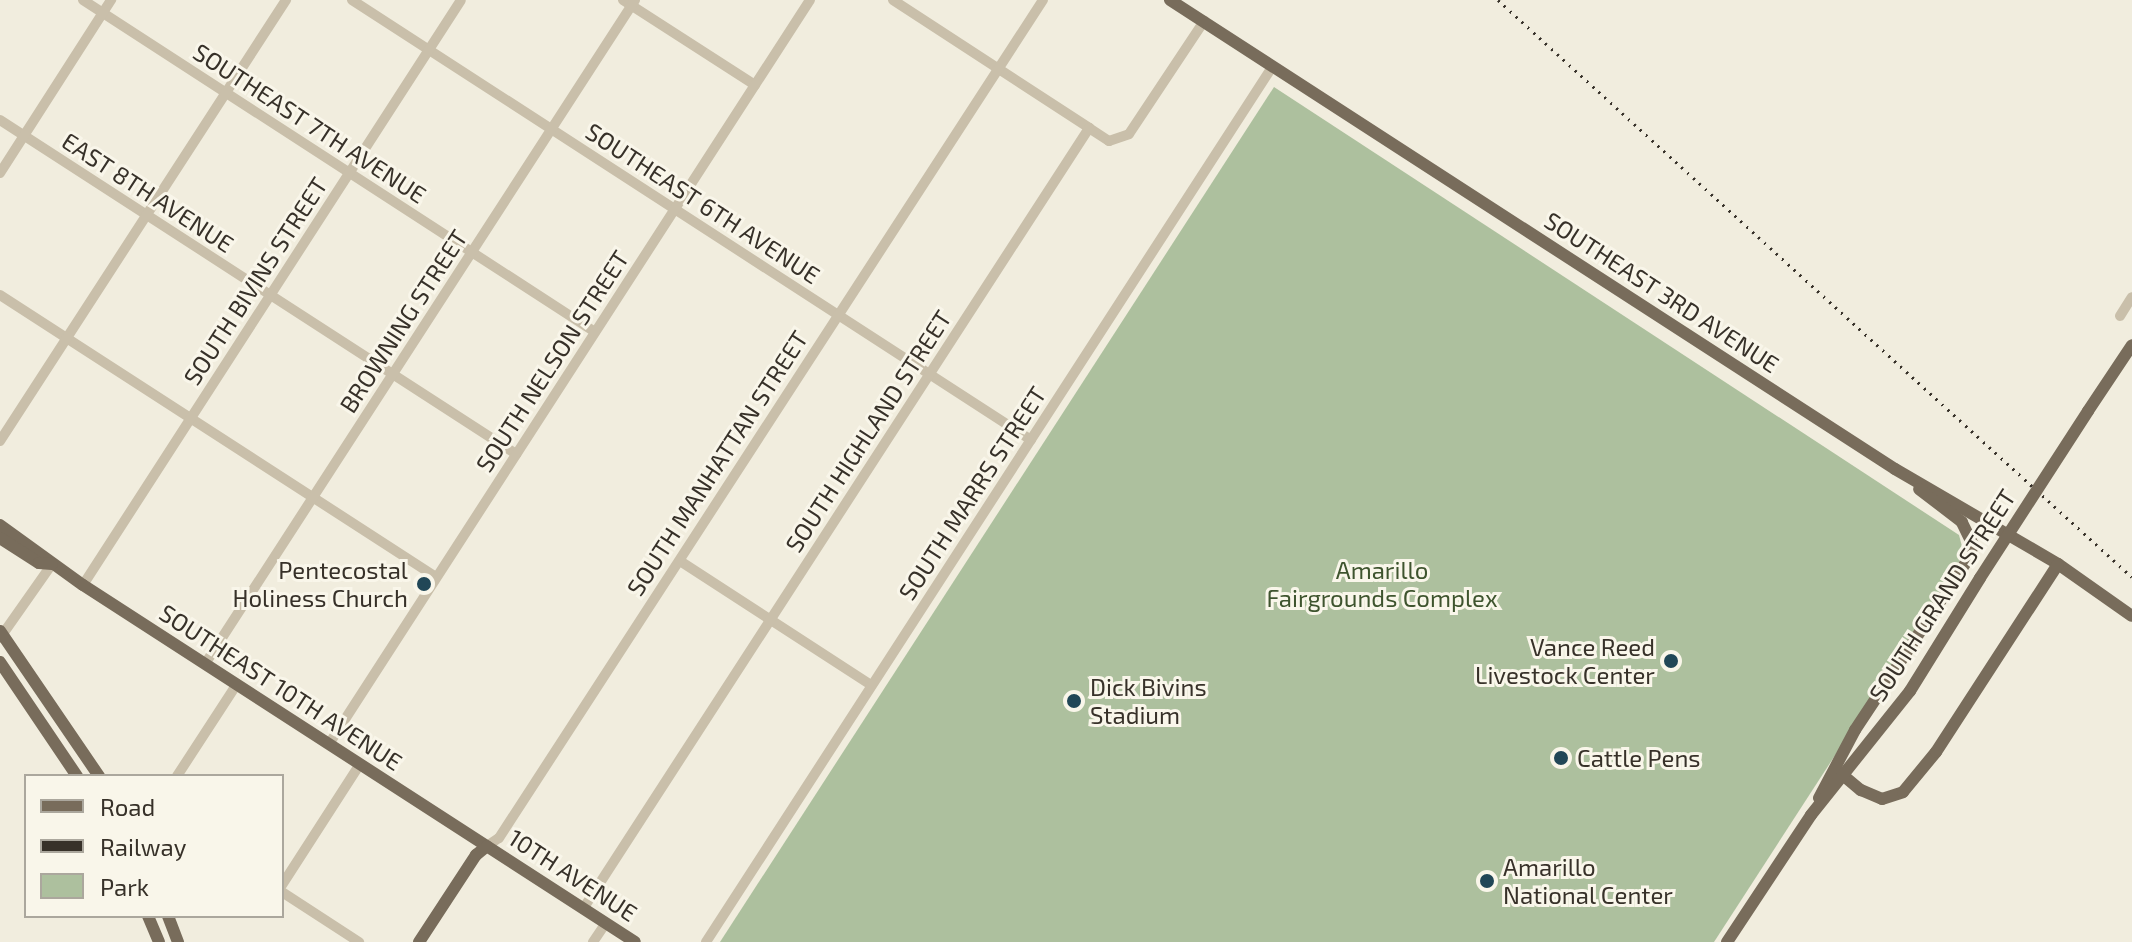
<!DOCTYPE html>
<html>
<head>
<meta charset="utf-8">
<style>
	body { margin:0 }
	#map { position:relative; width:2132px; height:942px; overflow:hidden; background:#f1edde; font-family:"Exo 2",sans-serif }
	div>[style] { position:absolute }
	[style*='--x'] { left:calc(var(--x)*1px); top:calc(var(--y)*1px); width:calc(var(--w)*1px); rotate:calc(var(--a)*1deg) }
	.green>* { inset:0; background:#adc09e }
	.minor>* { height:10px; margin:-5px; padding:0 5px; transform-origin:5px; border-radius:5px; background:#c9bfaa }
	.major>* { height:12px; margin:-6px; padding:0 6px; transform-origin:6px; border-radius:6px; background:#786c5b }
	.rail>* { height:3px; margin-top:-1.5px; transform-origin:0; background:repeating-linear-gradient(90deg,#373129 0 2px,transparent 0 8px) }
	.major-bridge>* { height:12px; margin:-6px; padding:0 6px; transform-origin:6px; border-radius:6px; background:#786c5b }
	.dots>* { width:22px; height:22px; translate:-50% -50%; box-sizing:border-box; border:4px solid #f9f6ea; border-radius:50% }
	span { translate:-50% -50%; white-space:nowrap; text-align:center; line-height:1.15; -webkit-text-stroke:6px #f9f6ea; paint-order:stroke }
	.street-label { font-size:24px; color:#373129 }
	.poi-label { font-size:24px; color:#373129 }
	.right { translate:-100% -50%; text-align:right }
	.left { translate:0 -50%; text-align:left }
	.park-label { font-size:24px; color:#3e542e }
	.legend { position:absolute; left:24px; top:774px; width:260px; height:144px; box-sizing:border-box; background:#f9f6ea; border:2px solid #aba79d; margin:0; padding:10px 14px; list-style:none; font-size:24px; color:#373129 }
	.legend li { display:flex; align-items:center; gap:16px; height:40px }
	.legend b { width:40px; border:2px solid #aba79d }
</style>
</head>
<body>
<div id="map">
	<div class="green">
		<div style="clip-path:polygon(1274px 87px,1959px 535px,1964px 554px,1843px 743px,1714px 942px,720px 942px)"></div>
	</div>
	<div class="minor">
		<div style="--x:83;--y:0;--w:610;--a:32.96"></div>
		<div style="--x:352;--y:0;--w:809;--a:32.94"></div>
		<div style="--x:623;--y:0;--w:157;--a:32.8"></div>
		<div style="--x:893;--y:0;--w:234;--a:33.1"></div>
		<div style="--x:0;--y:120;--w:615;--a:32.91"></div>
		<div style="--x:0;--y:173;--w:206;--a:-57.3"></div>
		<div style="--x:0;--y:295;--w:519;--a:32.89"></div>
		<div style="--x:2120;--y:316;--w:22;--a:-58"></div>
		<div style="--x:0;--y:441;--w:526;--a:-57.04"></div>
		<div style="--x:680;--y:561;--w:228;--a:33"></div>
		<div style="--x:83;--y:585;--w:696;--a:-57.13"></div>
		<div style="--x:0;--y:638;--w:90;--a:-54.9"></div>
		<div style="--x:205;--y:664;--w:791;--a:-57.07"></div>
		<div style="--x:329;--y:744;--w:886;--a:-57.12"></div>
		<div style="--x:177;--y:776;--w:110;--a:-56.9"></div>
		<div style="--x:487;--y:846;--w:14;--a:-34"></div>
		<div style="--x:499;--y:838;--w:999;--a:-57.01"></div>
		<div style="--x:282;--y:885;--w:144;--a:-57.2"></div>
		<div style="--x:282;--y:892;--w:92;--a:33"></div>
		<div style="--x:583;--y:909;--w:931;--a:-57.06"></div>
		<div style="--x:1089;--y:128;--w:24;--a:33"></div>
		<div style="--x:1109;--y:141;--w:21;--a:-19"></div>
		<div style="--x:1129;--y:134;--w:136;--a:-56.4"></div>
		<div style="--x:593;--y:942;--w:23;--a:-56"></div>
		<div style="--x:706;--y:942;--w:1042;--a:-57.1"></div>
	</div>
	<div class="major">
		<div style="--x:1170;--y:0;--w:863;--a:32.9"></div>
		<div style="--x:1895;--y:469;--w:189;--a:30.2"></div>
		<div style="--x:2058;--y:564;--w:90;--a:35.1"></div>
		<div style="--x:2088;--y:411;--w:79;--a:-56.3"></div>
		<div style="--x:0;--y:525;--w:102;--a:35.9"></div>
		<div style="--x:83;--y:585;--w:657;--a:32.89"></div>
		<div style="--x:0;--y:538;--w:46;--a:32.7"></div>
		<div style="--x:39;--y:563;--w:13;--a:4"></div>
		<div style="--x:0;--y:631;--w:176;--a:55.7"></div>
		<div style="--x:0;--y:662;--w:138;--a:56"></div>
		<div style="--x:1838;--y:771;--w:30;--a:40"></div>
		<div style="--x:1861;--y:790;--w:23;--a:23"></div>
		<div style="--x:1882;--y:799;--w:22;--a:-18"></div>
		<div style="--x:1903;--y:792;--w:52;--a:-50.5"></div>
		<div style="--x:1936;--y:752;--w:224;--a:-57"></div>
		<div style="--x:1819;--y:798;--w:77;--a:-62.1"></div>
		<div style="--x:1855;--y:730;--w:206;--a:-56.5"></div>
		<div style="--x:1969;--y:558;--w:14;--a:-73"></div>
		<div style="--x:1973;--y:545;--w:25;--a:-116"></div>
		<div style="--x:1962;--y:522;--w:54;--a:-142.5"></div>
		<div style="--x:148;--y:916;--w:28;--a:67"></div>
		<div style="--x:168;--y:916;--w:28;--a:69"></div>
		<div style="--x:419;--y:942;--w:104;--a:-56.8"></div>
		<div style="--x:476;--y:855;--w:14;--a:-39"></div>
		<div style="--x:1727;--y:942;--w:152;--a:-56.5"></div>
		<div style="--x:1811;--y:815;--w:159;--a:-51.4"></div>
		<div style="--x:1910;--y:691;--w:133;--a:-58.2"></div>
	</div>
	<div class="rail">
		<div style="--x:1498;--y:0;--w:857;--a:42.31"></div>
	</div>
	<div class="major-bridge">
		<div style="--x:1980;--y:578;--w:199;--a:-57.1"></div>
	</div>
	<div class="dots">
		<div style="left:424px;top:584px;background:#214757"></div>
		<div style="left:1671px;top:661px;background:#214757"></div>
		<div style="left:1074px;top:701px;background:#214757"></div>
		<div style="left:1561px;top:758px;background:#214757"></div>
		<div style="left:1487px;top:881px;background:#214757"></div>
	</div>
	<div class="street-label">
		<span style="left:310px;top:123px;rotate:33deg">SOUTHEAST 7TH AVENUE</span>
		<span style="left:148px;top:192px;rotate:33deg">EAST 8TH AVENUE</span>
		<span style="left:703px;top:203px;rotate:33deg">SOUTHEAST 6TH AVENUE</span>
		<span style="left:255px;top:281px;rotate:-57deg">SOUTH BIVINS STREET</span>
		<span style="left:1662px;top:292px;rotate:33deg">SOUTHEAST 3RD AVENUE</span>
		<span style="left:403px;top:321px;rotate:-57deg">BROWNING STREET</span>
		<span style="left:552px;top:361px;rotate:-57deg">SOUTH NELSON STREET</span>
		<span style="left:868px;top:431px;rotate:-57deg">SOUTH HIGHLAND STREET</span>
		<span style="left:717px;top:463px;rotate:-57deg">SOUTH MANHATTAN STREET</span>
		<span style="left:972px;top:493px;rotate:-57deg">SOUTH MARRS STREET</span>
		<span style="left:1942px;top:595px;rotate:-57deg">SOUTH GRAND STREET</span>
		<span style="left:281px;top:687px;rotate:33deg">SOUTHEAST 10TH AVENUE</span>
		<span style="left:573px;top:875px;rotate:33deg">10TH AVENUE</span>
	</div>
	<div class="poi-label">
		<span class="right" style="left:408px;top:584px">Pentecostal<br>Holiness Church</span>
		<span class="right" style="left:1655px;top:661px">Vance Reed<br>Livestock Center</span>
		<span class="left" style="left:1090px;top:701px">Dick Bivins<br>Stadium</span>
		<span class="left" style="left:1577px;top:758px">Cattle Pens</span>
		<span class="left" style="left:1503px;top:881px">Amarillo<br>National Center</span>
	</div>
	<div class="park-label">
		<span style="left:1382px;top:584px">Amarillo<br>Fairgrounds Complex</span>
	</div>
	<ul class="legend">
	<li><b style="height:10px;background:#786c5b"></b>Road</li>
	<li><b style="height:10px;background:#373129"></b>Railway</li>
	<li><b style="height:22px;background:#adc09e"></b>Park</li>
	</ul>
</div>
</body>
</html>
